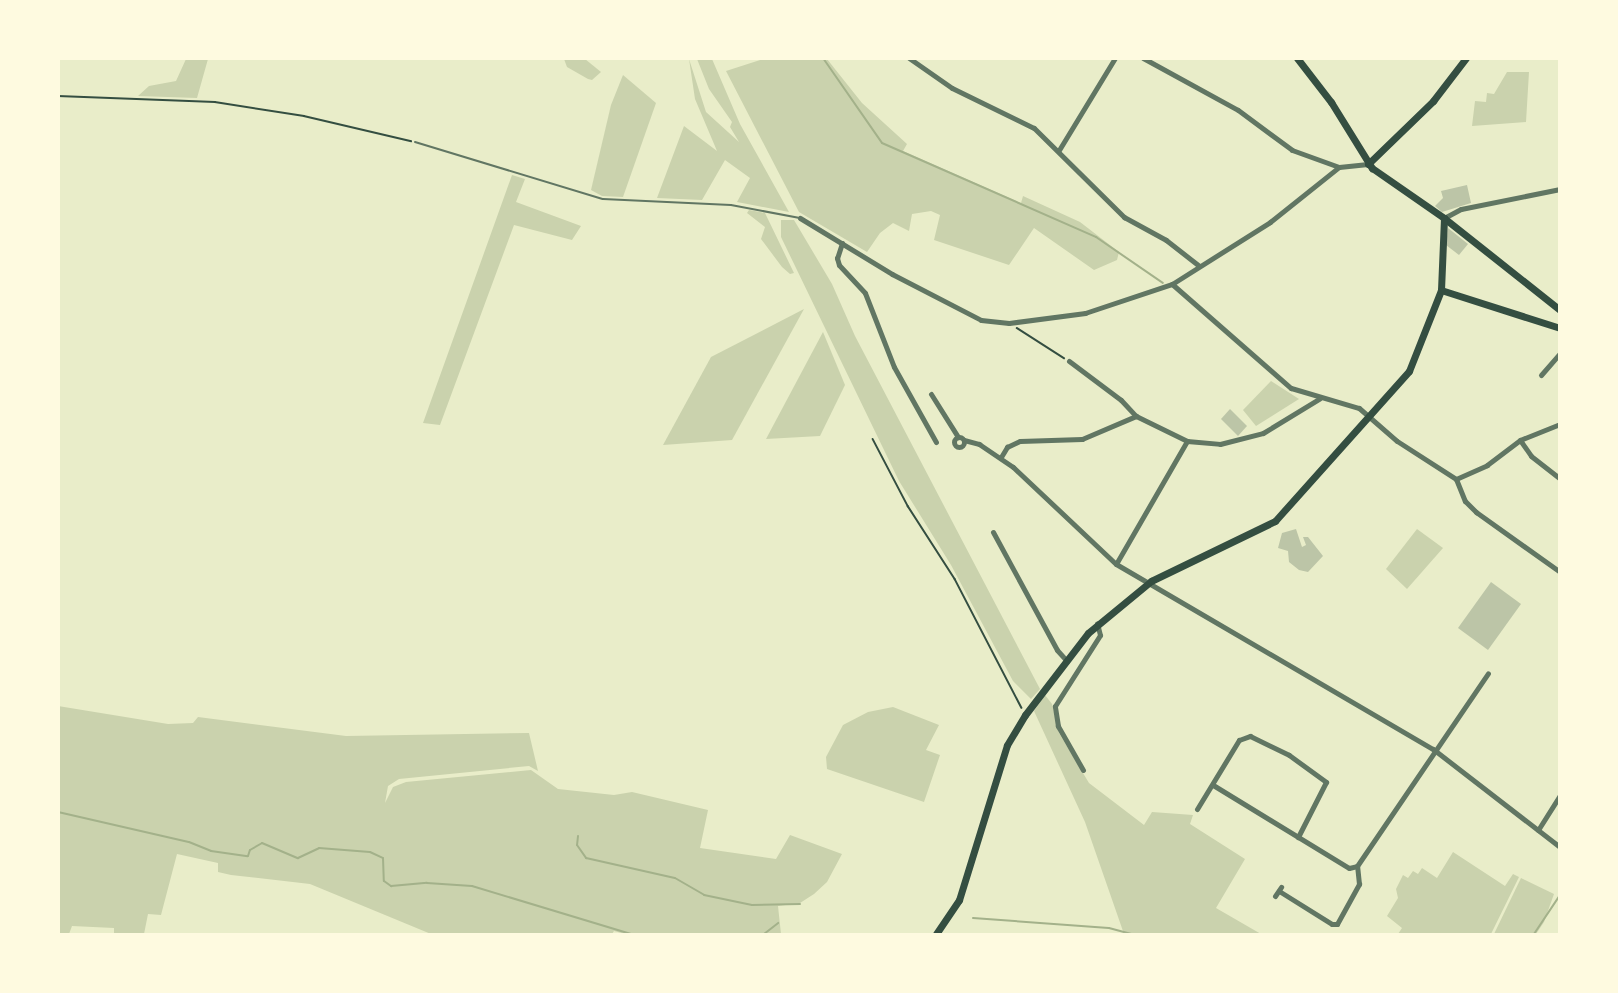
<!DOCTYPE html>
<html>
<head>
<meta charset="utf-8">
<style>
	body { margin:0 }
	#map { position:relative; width:1618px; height:993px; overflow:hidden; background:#e9edc9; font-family:"IBM Plex Sans",sans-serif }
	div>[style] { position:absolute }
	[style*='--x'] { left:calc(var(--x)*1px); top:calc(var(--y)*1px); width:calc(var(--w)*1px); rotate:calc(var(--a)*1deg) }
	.green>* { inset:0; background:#cad2ad }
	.stream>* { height:2px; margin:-1px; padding:0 1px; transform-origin:1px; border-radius:1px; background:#a3b18a }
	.building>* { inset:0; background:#bcc5a7 }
	.path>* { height:1.5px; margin:-0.75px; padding:0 0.75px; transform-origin:0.75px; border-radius:0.75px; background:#344e41 }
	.service>* { height:2px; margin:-1px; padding:0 1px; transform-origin:1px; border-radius:1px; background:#617663 }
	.minor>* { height:5px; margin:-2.5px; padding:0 2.5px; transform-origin:2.5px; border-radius:2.5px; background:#617663 }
	.minor>.ring { margin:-2.5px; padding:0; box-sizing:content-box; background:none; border:5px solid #617663; border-radius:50% }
	.secondary>* { height:7px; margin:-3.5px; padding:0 3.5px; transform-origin:3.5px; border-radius:3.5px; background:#344e41 }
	span { translate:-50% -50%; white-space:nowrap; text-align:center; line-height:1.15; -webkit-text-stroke:4.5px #fefae0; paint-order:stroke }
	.frame { position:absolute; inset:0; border:60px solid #fefae0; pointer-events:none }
</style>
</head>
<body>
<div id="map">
	<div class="green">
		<div style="clip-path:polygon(766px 58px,827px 59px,862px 103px,907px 144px,903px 151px,1021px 203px,1023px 196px,1080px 222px,1119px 252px,1117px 260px,1094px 270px,1034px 228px,1009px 265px,934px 240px,940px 215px,931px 211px,912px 214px,909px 231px,893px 223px,880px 233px,867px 252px,799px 212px,726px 71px)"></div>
		<div style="clip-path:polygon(186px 59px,208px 59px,197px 98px,138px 96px,149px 86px,176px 81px)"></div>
		<div style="clip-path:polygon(564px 59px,585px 59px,601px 72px,592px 80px,588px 79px,567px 67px)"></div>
		<div style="clip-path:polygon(689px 59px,706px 112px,739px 142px,730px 127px,732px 122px,709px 89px,697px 59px,712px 59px,740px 124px,789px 212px,737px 202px,750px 178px,725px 160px,702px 200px,657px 198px,684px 126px,717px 151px,695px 99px)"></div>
		<div style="clip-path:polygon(1507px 72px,1529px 72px,1526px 122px,1472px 126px,1475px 101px,1486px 102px,1487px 93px,1494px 94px)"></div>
		<div style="clip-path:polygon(623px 75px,656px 103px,623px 197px,602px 196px,591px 190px,611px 105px)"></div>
		<div style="clip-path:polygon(512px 175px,525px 179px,516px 202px,581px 226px,572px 240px,514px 225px,440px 425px,423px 423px)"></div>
		<div style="clip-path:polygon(749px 210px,765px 213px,794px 273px,790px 274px,782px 267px,761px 239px,765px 227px,747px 213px)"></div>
		<div style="clip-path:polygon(781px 220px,794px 220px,832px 284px,855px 336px,1040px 689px,1031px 699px,1013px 681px,951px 565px,899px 481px,781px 237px)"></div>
		<div style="clip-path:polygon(804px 309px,732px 440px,663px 445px,711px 357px)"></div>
		<div style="clip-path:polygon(823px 332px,845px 385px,820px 436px,766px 439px)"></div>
		<div style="clip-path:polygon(1271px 381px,1299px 399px,1256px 426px,1243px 410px)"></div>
		<div style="clip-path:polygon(1417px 529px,1443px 548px,1407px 589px,1386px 569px)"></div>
		<div style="clip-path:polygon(1045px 695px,1052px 704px,1059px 733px,1089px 783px,1144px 825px,1152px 812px,1193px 815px,1190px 824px,1245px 859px,1216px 908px,1261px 934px,1124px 934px,1085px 822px,1034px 711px)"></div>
		<div style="clip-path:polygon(58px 706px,168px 724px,193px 723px,198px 717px,346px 736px,529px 733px,538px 771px,529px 766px,399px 779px,388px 786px,385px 803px,393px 787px,406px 782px,531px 770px,558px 789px,614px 795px,632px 792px,708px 810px,700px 848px,776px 859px,790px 835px,842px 854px,827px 882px,814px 894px,800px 903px,778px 906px,781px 934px,625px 934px,614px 931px,612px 934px,431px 934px,310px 884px,231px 875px,218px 872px,218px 863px,177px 854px,161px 915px,148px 914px,144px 934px,114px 934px,114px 928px,72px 926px,69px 934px,59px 934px)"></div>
		<div style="clip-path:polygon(893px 707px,939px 725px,926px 750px,940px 755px,924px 802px,827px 769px,826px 757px,843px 725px,868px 712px)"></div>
		<div style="clip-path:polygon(1453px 852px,1505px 886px,1513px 874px,1519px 877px,1491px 934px,1398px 934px,1402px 928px,1387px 916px,1398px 898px,1396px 889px,1403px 875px,1408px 878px,1413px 871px,1418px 874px,1422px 868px,1437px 878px)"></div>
		<div style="clip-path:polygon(1521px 878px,1554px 894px,1544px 922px,1536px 934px,1494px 934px)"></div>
	</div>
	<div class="stream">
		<div style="--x:823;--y:58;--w:103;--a:55.2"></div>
		<div style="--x:882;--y:143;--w:234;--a:23.7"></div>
		<div style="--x:1096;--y:237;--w:81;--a:34.5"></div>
		<div style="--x:58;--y:812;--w:134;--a:12.9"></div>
		<div style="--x:189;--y:842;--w:24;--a:22"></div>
		<div style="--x:211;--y:851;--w:37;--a:8"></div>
		<div style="--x:248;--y:856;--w:6;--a:-72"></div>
		<div style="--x:250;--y:850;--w:14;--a:-30"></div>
		<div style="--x:262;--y:843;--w:39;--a:23"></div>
		<div style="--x:298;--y:858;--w:23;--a:-25"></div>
		<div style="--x:319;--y:848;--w:51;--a:4.5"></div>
		<div style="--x:370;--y:852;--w:14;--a:25"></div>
		<div style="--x:383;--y:858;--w:23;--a:88"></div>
		<div style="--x:384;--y:881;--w:9;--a:36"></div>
		<div style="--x:391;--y:886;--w:36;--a:-5"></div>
		<div style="--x:427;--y:883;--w:45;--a:3.8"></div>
		<div style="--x:472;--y:886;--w:166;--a:16.8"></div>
		<div style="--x:578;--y:836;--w:9;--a:96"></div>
		<div style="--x:577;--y:845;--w:16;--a:55"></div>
		<div style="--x:586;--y:858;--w:91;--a:12.7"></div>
		<div style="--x:675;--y:878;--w:34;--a:30"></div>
		<div style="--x:704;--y:895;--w:49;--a:11.8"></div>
		<div style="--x:752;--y:905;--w:48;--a:-1.2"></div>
		<div style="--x:973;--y:918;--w:136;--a:4.2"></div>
		<div style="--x:1109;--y:928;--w:24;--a:15"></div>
		<div style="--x:764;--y:934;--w:18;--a:-38"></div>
		<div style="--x:1534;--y:934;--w:47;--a:-56.3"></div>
	</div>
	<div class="building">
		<div style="clip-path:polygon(1467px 185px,1471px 203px,1442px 212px,1435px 206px,1443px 198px,1441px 191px)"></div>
		<div style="clip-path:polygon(1448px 228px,1468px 244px,1459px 255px,1446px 245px)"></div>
		<div style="clip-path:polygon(1230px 409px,1247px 426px,1238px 436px,1221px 419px)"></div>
		<div style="clip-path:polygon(1296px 529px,1302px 547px,1306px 545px,1303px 537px,1308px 537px,1323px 556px,1308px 572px,1299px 570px,1289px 562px,1288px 551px,1278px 548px,1282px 533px)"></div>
		<div style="clip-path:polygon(1491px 582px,1521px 604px,1488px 650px,1458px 628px)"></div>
	</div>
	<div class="path">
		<div style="--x:58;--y:96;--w:157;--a:2.2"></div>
		<div style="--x:215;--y:102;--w:90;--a:8.9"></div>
		<div style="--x:304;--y:116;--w:110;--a:13.2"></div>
		<div style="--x:1017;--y:328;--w:56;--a:32.6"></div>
		<div style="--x:873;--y:439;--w:76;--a:62.4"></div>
		<div style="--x:908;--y:506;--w:87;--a:57.2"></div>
		<div style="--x:955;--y:579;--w:145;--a:62.6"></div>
	</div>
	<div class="service">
		<div style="--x:415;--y:142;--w:196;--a:16.9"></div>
		<div style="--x:603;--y:199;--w:128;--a:2.7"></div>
		<div style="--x:731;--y:205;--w:70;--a:10.7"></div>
	</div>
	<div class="minor">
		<div style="--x:909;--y:58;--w:52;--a:34.9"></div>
		<div style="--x:952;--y:88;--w:91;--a:26"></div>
		<div style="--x:1034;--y:128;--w:127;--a:44.7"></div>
		<div style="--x:1124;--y:217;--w:48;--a:28.7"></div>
		<div style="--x:1166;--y:240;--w:41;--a:38"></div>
		<div style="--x:1143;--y:58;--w:108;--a:28.7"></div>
		<div style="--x:1238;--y:110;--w:67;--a:36.5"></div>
		<div style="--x:1292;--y:150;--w:50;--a:19.9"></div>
		<div style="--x:1059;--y:150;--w:108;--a:-58.7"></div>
		<div style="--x:800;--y:218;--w:108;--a:31.3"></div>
		<div style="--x:892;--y:274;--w:100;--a:27.3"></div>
		<div style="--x:981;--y:320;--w:28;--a:6"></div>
		<div style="--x:1009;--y:323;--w:77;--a:-7.5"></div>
		<div style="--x:1085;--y:313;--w:92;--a:-18.4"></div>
		<div style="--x:1172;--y:284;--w:116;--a:-32.3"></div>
		<div style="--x:1270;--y:222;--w:88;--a:-38.6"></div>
		<div style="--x:1339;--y:167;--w:29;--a:-6"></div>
		<div style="--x:1444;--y:218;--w:19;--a:-28"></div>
		<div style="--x:1461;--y:209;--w:101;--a:-11.4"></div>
		<div style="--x:842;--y:243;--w:16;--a:108"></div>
		<div style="--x:837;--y:258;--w:7;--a:74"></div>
		<div style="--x:839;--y:265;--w:38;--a:47"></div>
		<div style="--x:865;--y:293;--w:79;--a:68.6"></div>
		<div style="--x:894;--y:367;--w:86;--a:60.8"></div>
		<div style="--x:1172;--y:284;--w:158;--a:41.2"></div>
		<div style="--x:1291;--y:388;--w:71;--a:16.4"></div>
		<div style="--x:1359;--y:408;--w:50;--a:41"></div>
		<div style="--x:1397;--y:441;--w:70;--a:32.8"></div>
		<div style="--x:1456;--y:479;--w:34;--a:-24"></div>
		<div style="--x:1487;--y:465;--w:41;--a:-37.1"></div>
		<div style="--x:1520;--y:440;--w:43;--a:-21.8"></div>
		<div style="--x:1069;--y:361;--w:65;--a:36.9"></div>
		<div style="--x:1121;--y:400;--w:22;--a:47"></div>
		<div style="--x:1541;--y:375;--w:29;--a:-49"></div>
		<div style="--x:931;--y:394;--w:51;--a:57.9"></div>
		<div class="ring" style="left:954px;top:437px;width:5px;height:5px"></div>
		<div style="--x:964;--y:440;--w:16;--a:15"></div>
		<div style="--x:979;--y:444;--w:41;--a:34.1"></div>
		<div style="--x:1013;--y:467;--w:141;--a:43.3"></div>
		<div style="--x:1116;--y:564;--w:367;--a:30.3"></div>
		<div style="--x:1433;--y:749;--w:160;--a:37.7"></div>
		<div style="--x:1520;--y:440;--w:19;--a:55"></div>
		<div style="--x:1531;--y:456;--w:37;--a:38"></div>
		<div style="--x:1001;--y:457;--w:12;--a:-59"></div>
		<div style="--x:1007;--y:447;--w:14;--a:-25"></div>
		<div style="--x:1020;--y:441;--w:62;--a:-1.8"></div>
		<div style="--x:1082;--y:439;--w:59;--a:-23.1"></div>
		<div style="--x:1136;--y:416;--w:57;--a:26.1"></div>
		<div style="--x:1187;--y:441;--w:33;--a:5"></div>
		<div style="--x:1220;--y:444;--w:44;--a:-14.3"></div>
		<div style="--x:1263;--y:433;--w:66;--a:-31.3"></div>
		<div style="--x:1456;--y:479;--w:24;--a:68"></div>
		<div style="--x:1465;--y:501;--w:16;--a:45"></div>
		<div style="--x:1476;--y:512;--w:103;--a:35.5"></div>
		<div style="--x:993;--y:532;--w:134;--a:61.5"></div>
		<div style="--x:1057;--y:650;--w:15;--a:48"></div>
		<div style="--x:1116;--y:564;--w:142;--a:-60"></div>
		<div style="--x:1083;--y:770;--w:51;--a:-119.6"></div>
		<div style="--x:1058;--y:726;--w:20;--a:-99"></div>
		<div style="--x:1055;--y:706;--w:84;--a:-57.6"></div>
		<div style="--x:1100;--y:635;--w:12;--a:-104"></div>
		<div style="--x:1213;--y:785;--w:159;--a:31.4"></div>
		<div style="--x:1349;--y:868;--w:8;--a:-14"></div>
		<div style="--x:1357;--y:866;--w:233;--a:-55.8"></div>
		<div style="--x:1197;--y:809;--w:81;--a:-58.7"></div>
		<div style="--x:1239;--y:740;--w:12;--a:-20"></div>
		<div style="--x:1250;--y:736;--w:43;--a:26"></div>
		<div style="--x:1289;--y:755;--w:46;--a:36.1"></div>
		<div style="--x:1326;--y:782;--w:62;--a:117"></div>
		<div style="--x:1538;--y:830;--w:41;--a:-57.8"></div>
		<div style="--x:1279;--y:891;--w:62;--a:31.9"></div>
		<div style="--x:1332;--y:924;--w:5;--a:0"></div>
		<div style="--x:1337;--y:924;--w:46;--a:-61.2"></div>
		<div style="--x:1359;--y:884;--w:18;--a:-96"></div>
		<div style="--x:1275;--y:896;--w:11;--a:-56"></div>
	</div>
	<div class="secondary">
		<div style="--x:1297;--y:58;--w:56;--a:52.3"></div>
		<div style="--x:1331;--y:102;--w:78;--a:58.2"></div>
		<div style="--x:1372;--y:168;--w:88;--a:34.8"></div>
		<div style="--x:1444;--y:218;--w:148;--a:38.4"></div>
		<div style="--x:1368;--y:164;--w:91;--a:-44.1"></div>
		<div style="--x:1433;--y:101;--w:54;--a:-52.5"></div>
		<div style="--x:1441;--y:290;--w:125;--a:17.7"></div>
		<div style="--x:936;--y:934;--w:41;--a:-55.9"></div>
		<div style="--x:959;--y:900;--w:162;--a:-72.8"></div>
		<div style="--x:1007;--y:745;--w:35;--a:-59"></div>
		<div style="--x:1025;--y:715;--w:103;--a:-52.5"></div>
		<div style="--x:1088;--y:633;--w:82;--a:-39.5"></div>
		<div style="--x:1151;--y:581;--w:138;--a:-25.8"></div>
		<div style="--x:1275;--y:521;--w:201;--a:-48.2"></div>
		<div style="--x:1409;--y:371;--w:87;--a:-68.4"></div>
		<div style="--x:1441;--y:290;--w:72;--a:-87.6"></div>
	</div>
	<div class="frame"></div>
</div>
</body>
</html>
